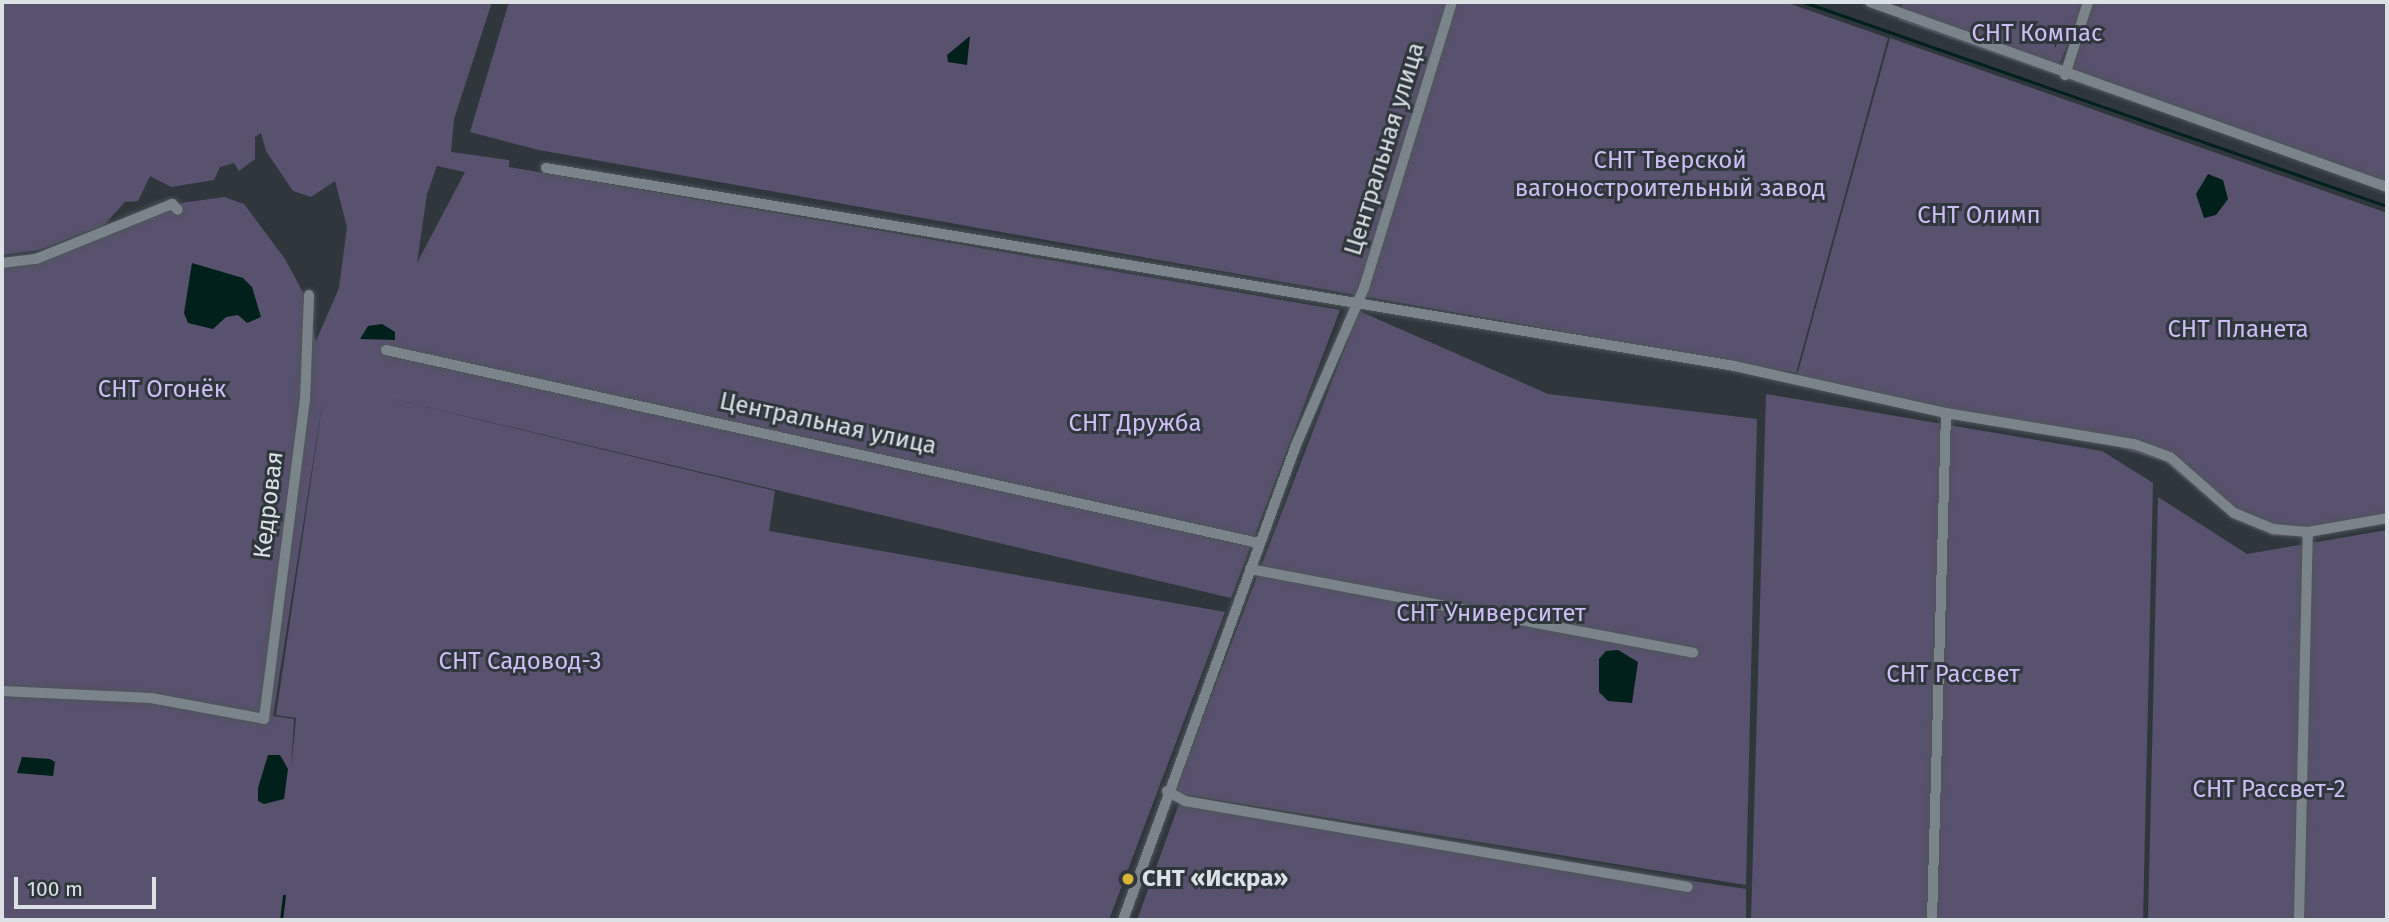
<!DOCTYPE html>
<html>
<head>
<meta charset="utf-8">
<style>
	body { margin:0 }
	#map { position:relative; width:2389px; height:922px; overflow:hidden; background:#2f373d; font-family:"Fira Sans",sans-serif }
	div>[style] { position:absolute }
	[style*='--x'] { left:calc(var(--x)*1px); top:calc(var(--y)*1px); width:calc(var(--w)*1px); rotate:calc(var(--a)*1deg) }
	.green>* { inset:0; background:#59526e }
	.water>* { inset:0; background:#02201b }
	.stream>* { height:2.5px; margin:-1.25px; padding:0 1.25px; transform-origin:1.25px; border-radius:1.25px; background:#02201b }
	.roads { filter:drop-shadow(0 0 2px #4e555a) drop-shadow(0 0 2px #4e555a) }
	.minor>* { height:10px; margin:-5px; padding:0 5px; transform-origin:5px; border-radius:5px; background:#7b848b }
	.dots>* { width:19px; height:19px; translate:-50% -50%; box-sizing:border-box; border:4px solid #2f373d; border-radius:50% }
	span { translate:-50% -50%; white-space:nowrap; text-align:center; line-height:1.15; -webkit-text-stroke:6px #2f373d; paint-order:stroke }
	.park-label { font-size:24px; color:#cdbff6 }
	.street-label { font-size:24px; color:#dce1e5 }
	.poi-label { font-size:24px; color:#dce1e5; font-weight:700 }
	.left { translate:0 -50%; text-align:left }
	.frame { position:absolute; inset:0; border:4px solid #dce1e5; pointer-events:none }
	.scale { position:absolute; left:14px; top:877px; width:142px; height:32px; box-sizing:border-box; border:4px solid #dce1e5; border-top:0; padding-left:9px; font-size:21px; line-height:24px; white-space:nowrap; color:#dce1e5; -webkit-text-stroke:5px #2f373d; paint-order:stroke }
</style>
</head>
<body>
<div id="map">
	<div class="green">
		<div style="clip-path:polygon(evenodd,2px 2px,492px 2px,454px 119px,451px 152px,509px 160px,509px 167px,1340px 310px,1231px 598px,368px 393px,775px 491px,769px 531px,1225px 612px,1109px 920px,2px 920px,2px 267px,29px 265px,181px 203px,224px 197px,244px 204px,285px 259px,305px 296px,316px 341px,339px 288px,347px 227px,335px 181px,311px 197px,293px 191px,266px 151px,261px 133px,255px 137px,255px 159px,239px 171px,234px 163px,220px 167px,214px 180px,171px 187px,150px 176px,138px 201px,125px 202px,104px 225px,39px 250px,2px 255px,2px 2px,437px 166px,465px 172px,417px 263px,427px 194px,437px 166px,2px 2px,325px 386px,276px 715px,296px 718px,291px 771px,294px 719px,273px 716px,325px 386px)"></div>
		<div style="clip-path:polygon(509px 2px,1785px 2px,1888px 38px,1796px 373px,539px 150px,470px 132px)"></div>
		<div style="clip-path:polygon(1903px 2px,2085px 2px,2055px 75px,1898px 20px)"></div>
		<div style="clip-path:polygon(2091px 2px,2387px 2px,2387px 189px,2062px 78px)"></div>
		<div style="clip-path:polygon(1890px 38px,2387px 213px,2387px 524px,2314px 536px,2273px 536px,2231px 518px,2165px 462px,2108px 444px,1795px 383px)"></div>
		<div style="clip-path:polygon(1359px 311px,1548px 394px,1757px 419px,1746px 885px,1174px 793px)"></div>
		<div style="clip-path:polygon(1766px 394px,2102px 451px,2153px 483px,2143px 920px,1751px 920px)"></div>
		<div style="clip-path:polygon(2158px 497px,2247px 554px,2387px 530px,2387px 920px,2148px 920px)"></div>
		<div style="clip-path:polygon(1179px 804px,1746px 889px,1746px 920px,1137px 920px)"></div>
	</div>
	<div class="water">
		<div style="clip-path:polygon(970px 36px,967px 65px,948px 62px,947px 55px)"></div>
		<div style="clip-path:polygon(2208px 174px,2223px 180px,2228px 199px,2216px 215px,2204px 218px,2196px 194px)"></div>
		<div style="clip-path:polygon(192px 263px,243px 278px,252px 287px,261px 317px,247px 323px,238px 315px,226px 317px,213px 329px,188px 323px,184px 313px)"></div>
		<div style="clip-path:polygon(382px 324px,395px 332px,395px 340px,360px 339px,368px 326px)"></div>
		<div style="clip-path:polygon(1618px 650px,1638px 662px,1632px 703px,1608px 701px,1599px 692px,1599px 659px,1606px 651px)"></div>
		<div style="clip-path:polygon(268px 755px,280px 755px,288px 769px,284px 799px,264px 804px,258px 801px,258px 788px)"></div>
		<div style="clip-path:polygon(22px 757px,50px 759px,55px 762px,53px 776px,17px 773px)"></div>
	</div>
	<div class="stream">
		<div style="--x:1804;--y:2;--w:618;--a:19.29"></div>
		<div style="--x:281;--y:920;--w:24;--a:-83"></div>
	</div>
	<div class="roads">
		<div class="minor">
			<div style="--x:1870;--y:2;--w:549;--a:19.69"></div>
			<div style="--x:2065;--y:75;--w:77;--a:-72.5"></div>
			<div style="--x:546;--y:168;--w:1204;--a:9.46"></div>
			<div style="--x:1734;--y:366;--w:217;--a:12.5"></div>
			<div style="--x:1946;--y:413;--w:191;--a:9.4"></div>
			<div style="--x:2134;--y:444;--w:38;--a:20"></div>
			<div style="--x:2170;--y:457;--w:85;--a:41.2"></div>
			<div style="--x:2234;--y:513;--w:42;--a:22.3"></div>
			<div style="--x:2273;--y:529;--w:35;--a:5"></div>
			<div style="--x:2308;--y:532;--w:80;--a:-10"></div>
			<div style="--x:2;--y:263;--w:34;--a:-7"></div>
			<div style="--x:36;--y:259;--w:147;--a:-22"></div>
			<div style="--x:172;--y:204;--w:8;--a:45"></div>
			<div style="--x:386;--y:350;--w:894;--a:12.47"></div>
			<div style="--x:1250;--y:569;--w:451;--a:10.7"></div>
			<div style="--x:2;--y:691;--w:149;--a:2.7"></div>
			<div style="--x:151;--y:698;--w:115;--a:10.5"></div>
			<div style="--x:264;--y:719;--w:322;--a:-82.7"></div>
			<div style="--x:305;--y:400;--w:105;--a:-87.8"></div>
			<div style="--x:1167;--y:791;--w:21;--a:29"></div>
			<div style="--x:1185;--y:801;--w:510;--a:9.7"></div>
			<div style="--x:1123;--y:920;--w:506;--a:-69.99"></div>
			<div style="--x:1296;--y:445;--w:171;--a:-66.6"></div>
			<div style="--x:1364;--y:288;--w:299;--a:-72.9"></div>
			<div style="--x:1932;--y:920;--w:507;--a:-88.42"></div>
			<div style="--x:2299;--y:920;--w:388;--a:-88.7"></div>
		</div>
	</div>
	<div class="dots">
		<div style="left:1128px;top:879px;background:#d8b434"></div>
	</div>
	<div class="park-label">
		<span style="left:2037px;top:34px">СНТ Компас</span>
		<span style="left:1670px;top:175px">СНТ Тверской<br>вагоностроительный завод</span>
		<span style="left:1979px;top:216px">СНТ Олимп</span>
		<span style="left:2238px;top:330px">СНТ Планета</span>
		<span style="left:162px;top:390px">СНТ Огонёк</span>
		<span style="left:1135px;top:424px">СНТ Дружба</span>
		<span style="left:1491px;top:614px">СНТ Университет</span>
		<span style="left:520px;top:662px">СНТ Садовод-3</span>
		<span style="left:1953px;top:675px">СНТ Рассвет</span>
		<span style="left:2269px;top:790px">СНТ Рассвет-2</span>
	</div>
	<div class="street-label">
		<span style="left:1385px;top:149px;rotate:-73deg">Центральная улица</span>
		<span style="left:828px;top:424px;rotate:12deg">Центральная улица</span>
		<span style="left:269px;top:505px;rotate:-83deg">Кедровая</span>
	</div>
	<div class="poi-label">
		<span class="left" style="left:1142px;top:879px">СНТ «Искра»</span>
	</div>
	<div class="frame"></div>
	<div class="scale">100 m</div>
</div>
</body>
</html>
